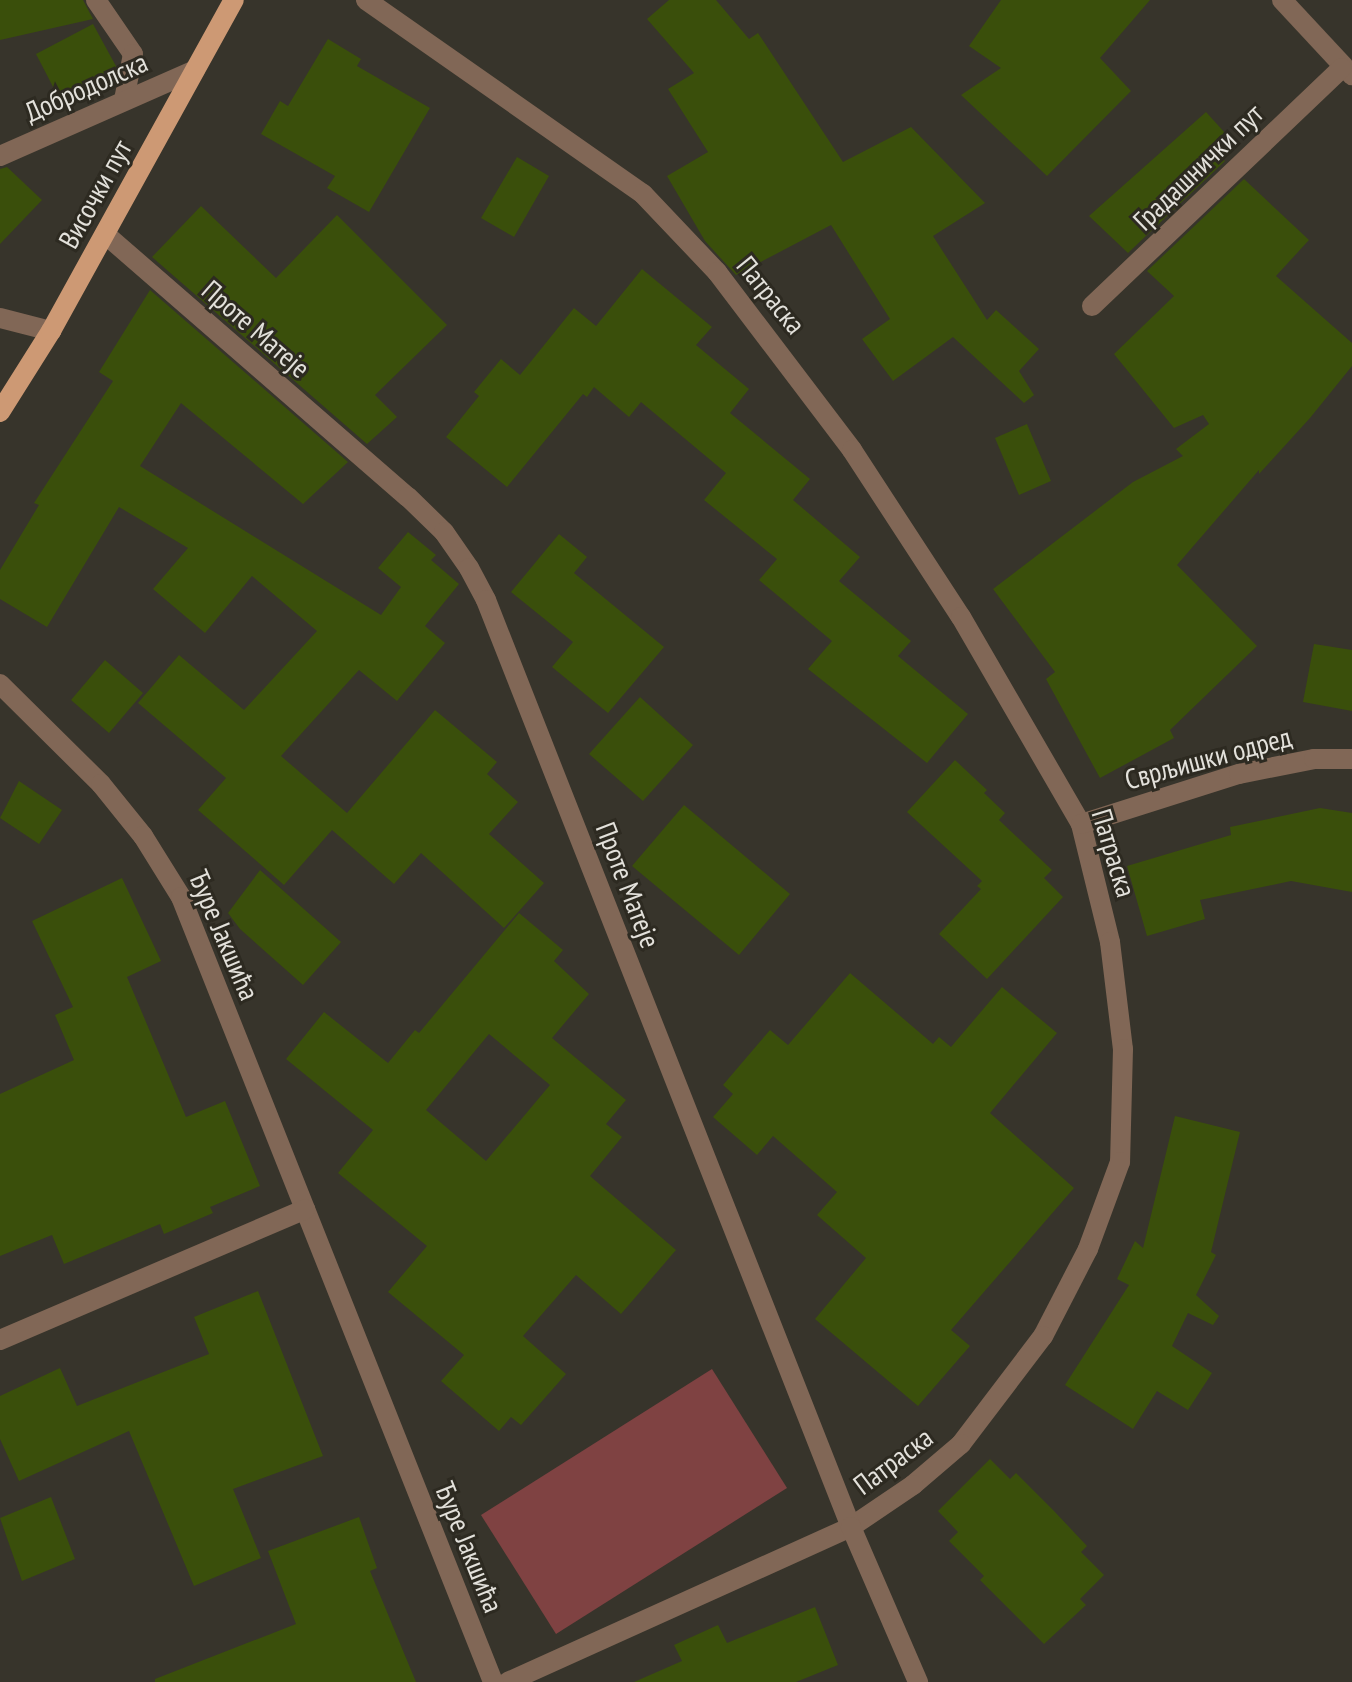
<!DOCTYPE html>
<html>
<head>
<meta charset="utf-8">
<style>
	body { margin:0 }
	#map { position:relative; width:1352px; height:1682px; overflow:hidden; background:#37342b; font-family:"PT Sans Narrow",sans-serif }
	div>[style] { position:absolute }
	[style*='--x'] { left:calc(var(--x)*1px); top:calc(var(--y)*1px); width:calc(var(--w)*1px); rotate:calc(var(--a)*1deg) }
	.green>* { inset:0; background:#7f4242 }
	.building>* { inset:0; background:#3a4f0b }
	.minor>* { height:20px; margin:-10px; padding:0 10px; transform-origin:10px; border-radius:10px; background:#816756 }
	.major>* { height:20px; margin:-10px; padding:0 10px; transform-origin:10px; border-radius:10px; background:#cd9974 }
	span { translate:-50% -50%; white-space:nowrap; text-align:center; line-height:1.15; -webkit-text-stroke:6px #2d2a21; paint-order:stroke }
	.street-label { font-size:28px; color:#e3e1db }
</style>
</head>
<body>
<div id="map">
	<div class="green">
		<div style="clip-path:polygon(712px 1369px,787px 1488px,556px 1634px,481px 1515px)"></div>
	</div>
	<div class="building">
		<div style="clip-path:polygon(0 0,83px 0,93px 19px,0 40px)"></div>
		<div style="clip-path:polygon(669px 0,716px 0,749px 39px,758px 33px,843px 162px,911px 127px,985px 203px,933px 236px,987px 320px,996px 310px,1039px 349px,1019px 371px,1034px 395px,1024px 403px,953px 337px,893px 381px,862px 339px,890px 319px,831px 225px,736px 275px,705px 241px,667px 176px,708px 152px,668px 89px,694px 73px,647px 19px)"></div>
		<div style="clip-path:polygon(1001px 0,1150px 0,1100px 58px,1131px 91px,1047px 176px,961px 95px,1001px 68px,969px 46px)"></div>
		<div style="clip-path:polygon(93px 24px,117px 68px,114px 82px,64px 108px,36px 54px)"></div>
		<div style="clip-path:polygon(328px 39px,361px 59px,357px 66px,430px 108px,369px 212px,327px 188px,335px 176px,261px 134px,280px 101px,288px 106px)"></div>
		<div style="clip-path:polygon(1206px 112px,1236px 145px,1222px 158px,1225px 161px,1128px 253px,1089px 216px)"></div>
		<div style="clip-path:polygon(517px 157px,549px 176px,514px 237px,481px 218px)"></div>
		<div style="clip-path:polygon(7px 167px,42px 200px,0 244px,0 169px)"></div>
		<div style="clip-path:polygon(1244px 179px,1309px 240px,1276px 276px,1352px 343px,1352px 366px,1310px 418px,1259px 474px,1259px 470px,1177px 565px,1257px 646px,1170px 730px,1174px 738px,1100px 778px,1046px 679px,1055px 672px,993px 589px,1133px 482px,1183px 456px,1176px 449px,1209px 424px,1203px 415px,1174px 428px,1114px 354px,1174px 296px,1147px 271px)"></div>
		<div style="clip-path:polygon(201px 206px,276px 278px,337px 215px,447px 325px,375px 395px,397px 417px,367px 444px,152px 257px)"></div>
		<div style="clip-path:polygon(642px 269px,712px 327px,696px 345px,749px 389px,730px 413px,810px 479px,793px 500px,860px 557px,839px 581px,911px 641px,898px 656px,968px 714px,927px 763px,808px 669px,832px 641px,759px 580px,777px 559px,704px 500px,726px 473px,641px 402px,629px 417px,594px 387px,587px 397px,583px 394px,507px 487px,446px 437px,479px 396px,474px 392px,501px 359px,520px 375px,574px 308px,596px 326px)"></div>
		<div style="clip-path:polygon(150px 290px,348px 462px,303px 504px,181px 403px,140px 466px,381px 615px,401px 587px,378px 568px,408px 532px,436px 555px,431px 560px,459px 584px,425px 626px,445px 643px,397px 701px,359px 670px,281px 756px,347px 813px,435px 710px,497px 762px,487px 774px,518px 802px,489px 834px,544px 883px,504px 928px,421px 853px,394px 884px,332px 830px,284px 885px,198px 810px,226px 778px,138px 703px,179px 655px,244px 710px,317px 631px,252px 576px,205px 633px,153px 589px,188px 548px,119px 507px,47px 627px,0 599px,0 570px,39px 505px,34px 503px,113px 381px,99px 372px)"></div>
		<div style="clip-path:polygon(1027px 424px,1051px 481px,1019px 495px,995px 438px)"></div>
		<div style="clip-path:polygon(559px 534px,587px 557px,574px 573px,664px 647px,608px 713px,552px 667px,573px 642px,511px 592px)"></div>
		<div style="clip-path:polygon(1314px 644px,1352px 650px,1352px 711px,1303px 702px)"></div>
		<div style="clip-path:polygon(105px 660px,143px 693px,109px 733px,71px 700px)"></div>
		<div style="clip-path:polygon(640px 697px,693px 745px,643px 801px,589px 754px)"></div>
		<div style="clip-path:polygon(955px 760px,987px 790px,984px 793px,1005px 813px,999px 820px,1052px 870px,1044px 878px,1063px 897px,987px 979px,939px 934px,981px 889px,977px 886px,982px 881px,907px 812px)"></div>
		<div style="clip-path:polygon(19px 781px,62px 810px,39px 844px,0 818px)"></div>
		<div style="clip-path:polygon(684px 805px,790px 894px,739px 955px,632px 866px)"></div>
		<div style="clip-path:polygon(1320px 808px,1352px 813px,1352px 892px,1291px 881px,1200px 900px,1205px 919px,1147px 936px,1127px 866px,1231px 835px,1230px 827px)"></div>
		<div style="clip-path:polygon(260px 870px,341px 942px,303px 985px,240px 929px,228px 913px)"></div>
		<div style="clip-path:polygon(122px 878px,161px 961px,127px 977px,186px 1117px,225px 1101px,260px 1186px,210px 1207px,213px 1213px,164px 1234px,160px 1224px,64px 1264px,52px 1235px,0 1256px,0 1094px,74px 1060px,55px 1015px,73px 1007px,32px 921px)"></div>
		<div style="clip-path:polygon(evenodd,519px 913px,563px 950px,554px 961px,589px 994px,552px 1038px,626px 1100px,606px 1124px,622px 1137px,590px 1176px,676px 1250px,621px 1314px,576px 1275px,523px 1336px,566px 1374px,521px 1425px,511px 1417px,499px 1431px,441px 1381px,464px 1355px,388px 1292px,427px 1246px,338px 1173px,373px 1130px,286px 1059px,324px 1012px,388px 1063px,415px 1030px,419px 1033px,519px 913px,489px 1034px,550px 1085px,486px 1161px,426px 1110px,489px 1034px)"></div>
		<div style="clip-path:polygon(850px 973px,933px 1044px,939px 1037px,951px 1047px,1002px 987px,1057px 1033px,990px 1113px,1074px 1188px,951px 1330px,970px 1346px,918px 1406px,815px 1319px,866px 1258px,817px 1215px,837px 1192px,773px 1136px,757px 1155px,713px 1117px,733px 1094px,723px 1085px,770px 1030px,788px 1045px)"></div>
		<div style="clip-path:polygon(1175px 1116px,1240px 1132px,1211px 1252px,1216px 1255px,1196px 1295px,1219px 1316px,1213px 1325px,1188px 1313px,1172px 1346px,1212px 1373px,1188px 1410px,1157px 1391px,1133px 1429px,1065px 1385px,1129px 1285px,1117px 1279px,1135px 1241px,1143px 1248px)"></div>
		<div style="clip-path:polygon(258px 1291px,323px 1456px,233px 1489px,261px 1558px,194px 1586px,129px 1431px,19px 1481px,0 1439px,0 1396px,60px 1368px,77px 1406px,209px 1354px,194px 1317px)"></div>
		<div style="clip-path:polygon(990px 1459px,1010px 1479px,1016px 1473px,1054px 1511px,1087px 1546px,1081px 1552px,1104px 1575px,1080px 1599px,1086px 1605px,1044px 1644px,980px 1580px,984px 1576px,949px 1541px,958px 1532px,938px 1511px)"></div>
		<div style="clip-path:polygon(51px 1497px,75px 1559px,22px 1581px,0 1518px)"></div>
		<div style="clip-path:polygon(359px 1517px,377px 1568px,370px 1571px,416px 1682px,155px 1682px,155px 1679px,296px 1624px,268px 1551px)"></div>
		<div style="clip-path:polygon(815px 1607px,838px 1665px,796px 1682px,634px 1682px,682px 1661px,674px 1645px,718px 1625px,727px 1643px)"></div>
	</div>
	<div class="minor">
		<div style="--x:96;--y:0;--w:65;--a:55.6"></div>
		<div style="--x:133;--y:54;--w:47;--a:101.1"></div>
		<div style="--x:366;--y:0;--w:338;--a:35"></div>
		<div style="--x:643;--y:194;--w:108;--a:46.5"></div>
		<div style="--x:717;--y:272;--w:223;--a:52.8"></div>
		<div style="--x:852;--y:450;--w:199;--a:56.9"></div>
		<div style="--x:961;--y:617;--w:239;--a:59.9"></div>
		<div style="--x:1081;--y:824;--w:122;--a:76.2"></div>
		<div style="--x:1110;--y:942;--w:108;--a:83.1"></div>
		<div style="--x:1123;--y:1049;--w:113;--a:91.5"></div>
		<div style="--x:1120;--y:1162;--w:93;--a:110.2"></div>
		<div style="--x:1088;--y:1249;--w:98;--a:117.3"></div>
		<div style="--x:1043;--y:1336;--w:136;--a:127.2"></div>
		<div style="--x:961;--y:1444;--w:63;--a:139.5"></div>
		<div style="--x:913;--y:1485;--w:75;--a:145.9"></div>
		<div style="--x:851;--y:1527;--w:376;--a:155.7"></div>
		<div style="--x:1282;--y:0;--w:103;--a:47"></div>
		<div style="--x:0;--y:156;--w:213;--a:-23.8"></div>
		<div style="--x:105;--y:234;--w:401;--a:41"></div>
		<div style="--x:408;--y:497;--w:50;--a:44.2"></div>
		<div style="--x:444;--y:532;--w:44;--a:55.2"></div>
		<div style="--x:469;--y:568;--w:36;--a:62"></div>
		<div style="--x:486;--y:600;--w:996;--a:68.51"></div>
		<div style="--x:851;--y:1527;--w:169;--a:66.6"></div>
		<div style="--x:1092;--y:306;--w:345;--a:-43.6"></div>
		<div style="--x:0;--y:318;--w:53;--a:14.3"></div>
		<div style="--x:0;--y:684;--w:142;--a:44.7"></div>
		<div style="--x:101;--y:784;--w:67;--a:51.1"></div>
		<div style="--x:143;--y:836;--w:72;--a:58.1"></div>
		<div style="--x:181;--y:897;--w:845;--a:68.32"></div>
		<div style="--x:1081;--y:824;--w:166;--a:-17.6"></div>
		<div style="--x:1239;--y:774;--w:76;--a:-11.3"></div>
		<div style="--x:1314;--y:759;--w:38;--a:0"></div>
		<div style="--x:0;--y:1340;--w:332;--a:-23.2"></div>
	</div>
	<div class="major">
		<div style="--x:0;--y:412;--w:96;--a:-57.8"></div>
		<div style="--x:51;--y:331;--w:378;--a:-61.1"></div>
	</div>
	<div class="street-label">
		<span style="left:86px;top:87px;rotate:-24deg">Добродолска</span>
		<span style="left:1198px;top:167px;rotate:-44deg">Градашнички пут</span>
		<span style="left:95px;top:194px;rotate:-61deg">Височки пут</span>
		<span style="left:771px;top:295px;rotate:51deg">Патраска</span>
		<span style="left:256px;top:329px;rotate:41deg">Проте Матеје</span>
		<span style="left:1208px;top:758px;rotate:-15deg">Сврљишки одред</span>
		<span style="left:1114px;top:853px;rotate:73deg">Патраска</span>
		<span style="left:628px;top:885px;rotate:69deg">Проте Матеје</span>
		<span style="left:224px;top:935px;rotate:67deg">Ђуре Јакшића</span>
		<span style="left:893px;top:1461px;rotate:-37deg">Патраска</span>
		<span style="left:469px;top:1547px;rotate:68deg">Ђуре Јакшића</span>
	</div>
</div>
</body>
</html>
